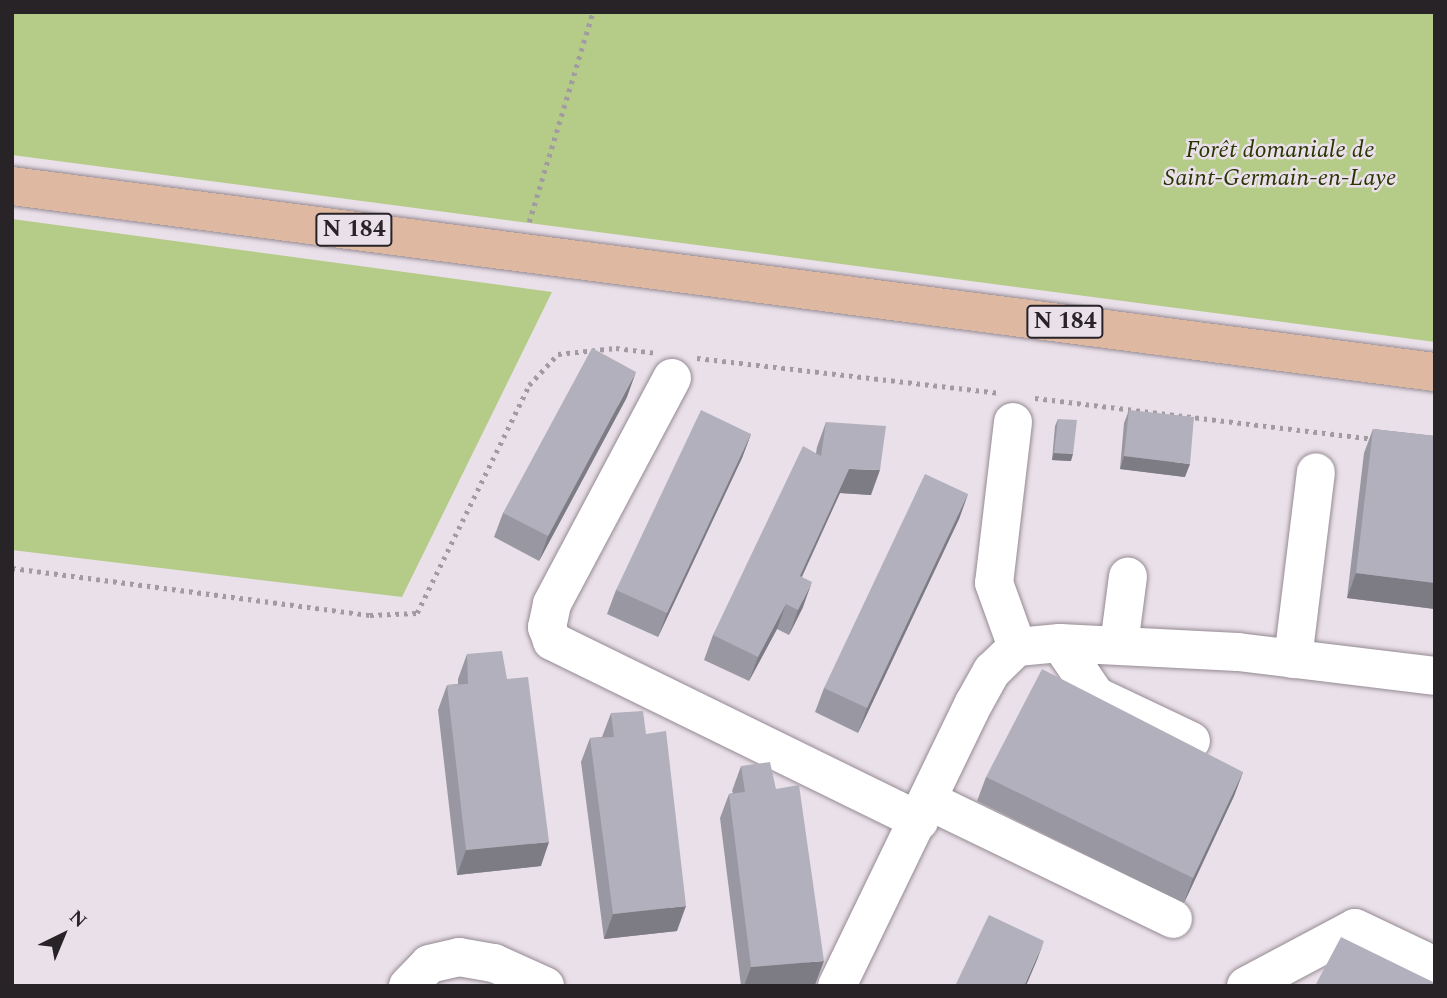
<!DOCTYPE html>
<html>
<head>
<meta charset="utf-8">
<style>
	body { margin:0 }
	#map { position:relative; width:1447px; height:998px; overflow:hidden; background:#eae0e9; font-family:Spectral,serif }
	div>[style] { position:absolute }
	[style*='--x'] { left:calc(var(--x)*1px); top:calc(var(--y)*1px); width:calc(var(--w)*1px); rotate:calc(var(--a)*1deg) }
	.green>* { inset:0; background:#b5cb88 }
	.path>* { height:4.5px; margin-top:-2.25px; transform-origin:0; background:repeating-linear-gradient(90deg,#a39ba2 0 3.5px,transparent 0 8.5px) }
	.roads { filter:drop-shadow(0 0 2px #948a93) drop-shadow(0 0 2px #948a93) }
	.minor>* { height:38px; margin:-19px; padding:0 19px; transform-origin:19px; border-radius:19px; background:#fff }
	.major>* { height:38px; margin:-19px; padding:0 19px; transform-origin:19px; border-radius:19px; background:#deb8a1 }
	.wall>* { inset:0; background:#9997a2 }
	.shaded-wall>* { inset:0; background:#7d7b84 }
	.building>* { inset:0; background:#b2b0bc }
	span { translate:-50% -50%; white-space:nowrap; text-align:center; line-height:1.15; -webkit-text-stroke:5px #eae0e9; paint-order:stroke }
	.shield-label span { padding:2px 5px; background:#eae0e9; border:2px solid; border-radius:5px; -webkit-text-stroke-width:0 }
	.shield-label { font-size:23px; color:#272327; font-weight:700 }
	.park-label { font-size:24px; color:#293502; font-style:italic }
	.frame { position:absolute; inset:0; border:14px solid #272327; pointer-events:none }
	.north { position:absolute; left:28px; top:900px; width:70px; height:70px; -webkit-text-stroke:5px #eae0e9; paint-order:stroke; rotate:43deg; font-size:19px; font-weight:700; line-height:28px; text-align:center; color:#272327 }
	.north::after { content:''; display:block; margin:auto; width:24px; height:32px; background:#272327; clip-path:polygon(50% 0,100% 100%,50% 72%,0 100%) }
</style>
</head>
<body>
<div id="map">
	<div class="green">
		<div style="clip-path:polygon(12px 12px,1435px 12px,1435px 342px,12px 155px)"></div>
		<div style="clip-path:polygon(12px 219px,552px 292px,402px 597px,12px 550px)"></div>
	</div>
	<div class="path">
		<div style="--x:529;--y:222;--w:220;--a:-73.1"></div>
		<div style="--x:697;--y:358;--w:303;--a:6.6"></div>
		<div style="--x:1035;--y:398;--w:340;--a:6.9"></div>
		<div style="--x:12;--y:568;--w:361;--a:7.5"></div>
		<div style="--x:370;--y:615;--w:47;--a:-2.4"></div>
		<div style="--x:417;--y:613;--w:254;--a:-63.8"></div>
		<div style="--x:529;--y:385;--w:42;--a:-46.9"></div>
		<div style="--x:558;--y:354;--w:58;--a:-5.9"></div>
		<div style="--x:616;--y:348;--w:38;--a:7"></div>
	</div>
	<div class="roads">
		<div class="minor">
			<div style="--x:672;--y:378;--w:256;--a:118"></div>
			<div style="--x:552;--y:604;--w:24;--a:102"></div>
			<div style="--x:547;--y:627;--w:15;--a:70"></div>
			<div style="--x:552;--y:641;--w:409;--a:26.1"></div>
			<div style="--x:1013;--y:422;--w:162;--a:96.7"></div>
			<div style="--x:994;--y:583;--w:68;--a:70.2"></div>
			<div style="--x:1060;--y:643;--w:64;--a:55.8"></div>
			<div style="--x:1096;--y:696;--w:105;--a:25.3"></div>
			<div style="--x:1119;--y:645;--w:69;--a:-82.5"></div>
			<div style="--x:1293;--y:659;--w:188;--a:-83"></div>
			<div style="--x:929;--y:801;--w:271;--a:25.8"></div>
			<div style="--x:408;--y:986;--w:30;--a:-46"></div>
			<div style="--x:429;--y:964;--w:31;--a:-13"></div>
			<div style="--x:459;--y:957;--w:36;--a:10"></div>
			<div style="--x:494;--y:963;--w:56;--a:24.3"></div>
			<div style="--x:837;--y:986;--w:314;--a:-64.2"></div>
			<div style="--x:974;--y:703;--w:37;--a:-61"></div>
			<div style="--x:992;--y:671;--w:35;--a:-44"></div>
			<div style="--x:1017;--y:647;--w:43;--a:-5.3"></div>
			<div style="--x:1060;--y:643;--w:178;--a:2.9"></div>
			<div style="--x:1238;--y:652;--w:198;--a:6.9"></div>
			<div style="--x:1246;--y:986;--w:123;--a:-28"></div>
			<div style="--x:1355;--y:928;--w:89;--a:25.4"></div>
		</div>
		<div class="major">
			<div style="--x:12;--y:186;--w:1435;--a:7.45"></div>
		</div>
	</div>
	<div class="wall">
		<div style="clip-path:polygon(627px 397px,539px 561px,494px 537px,503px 513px)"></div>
		<div style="clip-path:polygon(1129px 410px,1185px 477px,1120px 469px,1124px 423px)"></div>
		<div style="clip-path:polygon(1058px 419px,1071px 461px,1052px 460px,1055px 426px)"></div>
		<div style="clip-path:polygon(826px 422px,871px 495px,840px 493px,802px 577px,803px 607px,789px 635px,777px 629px,749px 681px,704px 660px,713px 635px,816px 453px,817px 447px)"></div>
		<div style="clip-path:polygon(1373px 429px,1435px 436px,1435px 609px,1347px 598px,1364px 453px)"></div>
		<div style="clip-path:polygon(751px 434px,742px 458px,658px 637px,607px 614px,616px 590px)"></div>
		<div style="clip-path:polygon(968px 494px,959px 519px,858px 733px,815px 712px,824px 688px)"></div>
		<div style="clip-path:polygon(467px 654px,541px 866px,457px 875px,438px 710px,447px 685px,458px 684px,458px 679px)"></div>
		<div style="clip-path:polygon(611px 713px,677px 931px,604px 939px,581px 762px,590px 738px,602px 737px)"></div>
		<div style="clip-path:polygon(741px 766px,815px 985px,741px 986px,720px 818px,729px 794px,733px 793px,732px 791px)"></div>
		<div style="clip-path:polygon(1243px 772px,1234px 796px,1184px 903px,977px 801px,986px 777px)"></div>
	</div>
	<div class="shaded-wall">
		<div style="clip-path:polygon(636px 372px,627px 397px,539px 561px,548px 536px)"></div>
		<div style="clip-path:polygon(751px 434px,742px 458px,658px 637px,667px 613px)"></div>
		<div style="clip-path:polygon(1054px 453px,1073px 454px,1071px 461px,1052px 460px)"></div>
		<div style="clip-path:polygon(1124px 456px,1190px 464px,1185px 477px,1120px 469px)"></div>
		<div style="clip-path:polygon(849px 469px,880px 470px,871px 495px,840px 493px,791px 600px,800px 576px)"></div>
		<div style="clip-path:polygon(968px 494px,959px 519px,858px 733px,867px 708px)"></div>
		<div style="clip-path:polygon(1356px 573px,1435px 583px,1435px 609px,1347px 598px)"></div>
		<div style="clip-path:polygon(812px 582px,803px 607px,789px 635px,798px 610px)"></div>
		<div style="clip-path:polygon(786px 604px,777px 629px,749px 681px,758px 657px)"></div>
		<div style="clip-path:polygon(1243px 772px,1234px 796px,1184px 903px,1193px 878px)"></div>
		<div style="clip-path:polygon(549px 842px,541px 866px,457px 875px,466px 850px)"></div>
		<div style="clip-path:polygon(686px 906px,677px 931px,604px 939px,613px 914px)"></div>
		<div style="clip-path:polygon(1044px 941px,1037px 960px,1026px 986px,1024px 986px)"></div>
		<div style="clip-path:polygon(824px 961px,815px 985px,744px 986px,751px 967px)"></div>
	</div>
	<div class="building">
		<div style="clip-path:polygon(592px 348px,636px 372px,548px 536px,503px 513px)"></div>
		<div style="clip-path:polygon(701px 410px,751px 434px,667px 613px,616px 590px)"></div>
		<div style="clip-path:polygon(1129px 410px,1194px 417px,1190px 464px,1124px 456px)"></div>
		<div style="clip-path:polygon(1058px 419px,1077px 420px,1073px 454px,1054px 453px)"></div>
		<div style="clip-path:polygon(826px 422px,886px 426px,880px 470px,849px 469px,800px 576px,812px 582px,798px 610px,786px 604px,758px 657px,713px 635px,803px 446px,821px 456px)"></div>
		<div style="clip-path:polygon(1373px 429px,1435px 436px,1435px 583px,1356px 573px)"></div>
		<div style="clip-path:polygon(925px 474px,968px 494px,867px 708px,824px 688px)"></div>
		<div style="clip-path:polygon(502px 651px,507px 679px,528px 677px,549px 842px,466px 850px,447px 685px,468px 684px,467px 654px)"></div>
		<div style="clip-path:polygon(1042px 669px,1243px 772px,1193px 878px,986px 777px)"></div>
		<div style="clip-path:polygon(643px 711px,646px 734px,666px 731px,686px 906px,613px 914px,590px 738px,614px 737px,611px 713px)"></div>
		<div style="clip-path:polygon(770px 762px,776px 789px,799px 785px,824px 961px,751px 967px,729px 794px,745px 792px,741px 766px)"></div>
		<div style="clip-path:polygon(989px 915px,1044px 941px,1024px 986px,955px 986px)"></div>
		<div style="clip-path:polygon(1341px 937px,1435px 983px,1435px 986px,1315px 986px)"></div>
	</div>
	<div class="shield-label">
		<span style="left:354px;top:230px">N 184</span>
		<span style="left:1065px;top:322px">N 184</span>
	</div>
	<div class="park-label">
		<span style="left:1280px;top:165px">Forêt domaniale de<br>Saint-Germain-en-Laye</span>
	</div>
	<div class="frame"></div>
	<div class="north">N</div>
</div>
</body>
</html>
